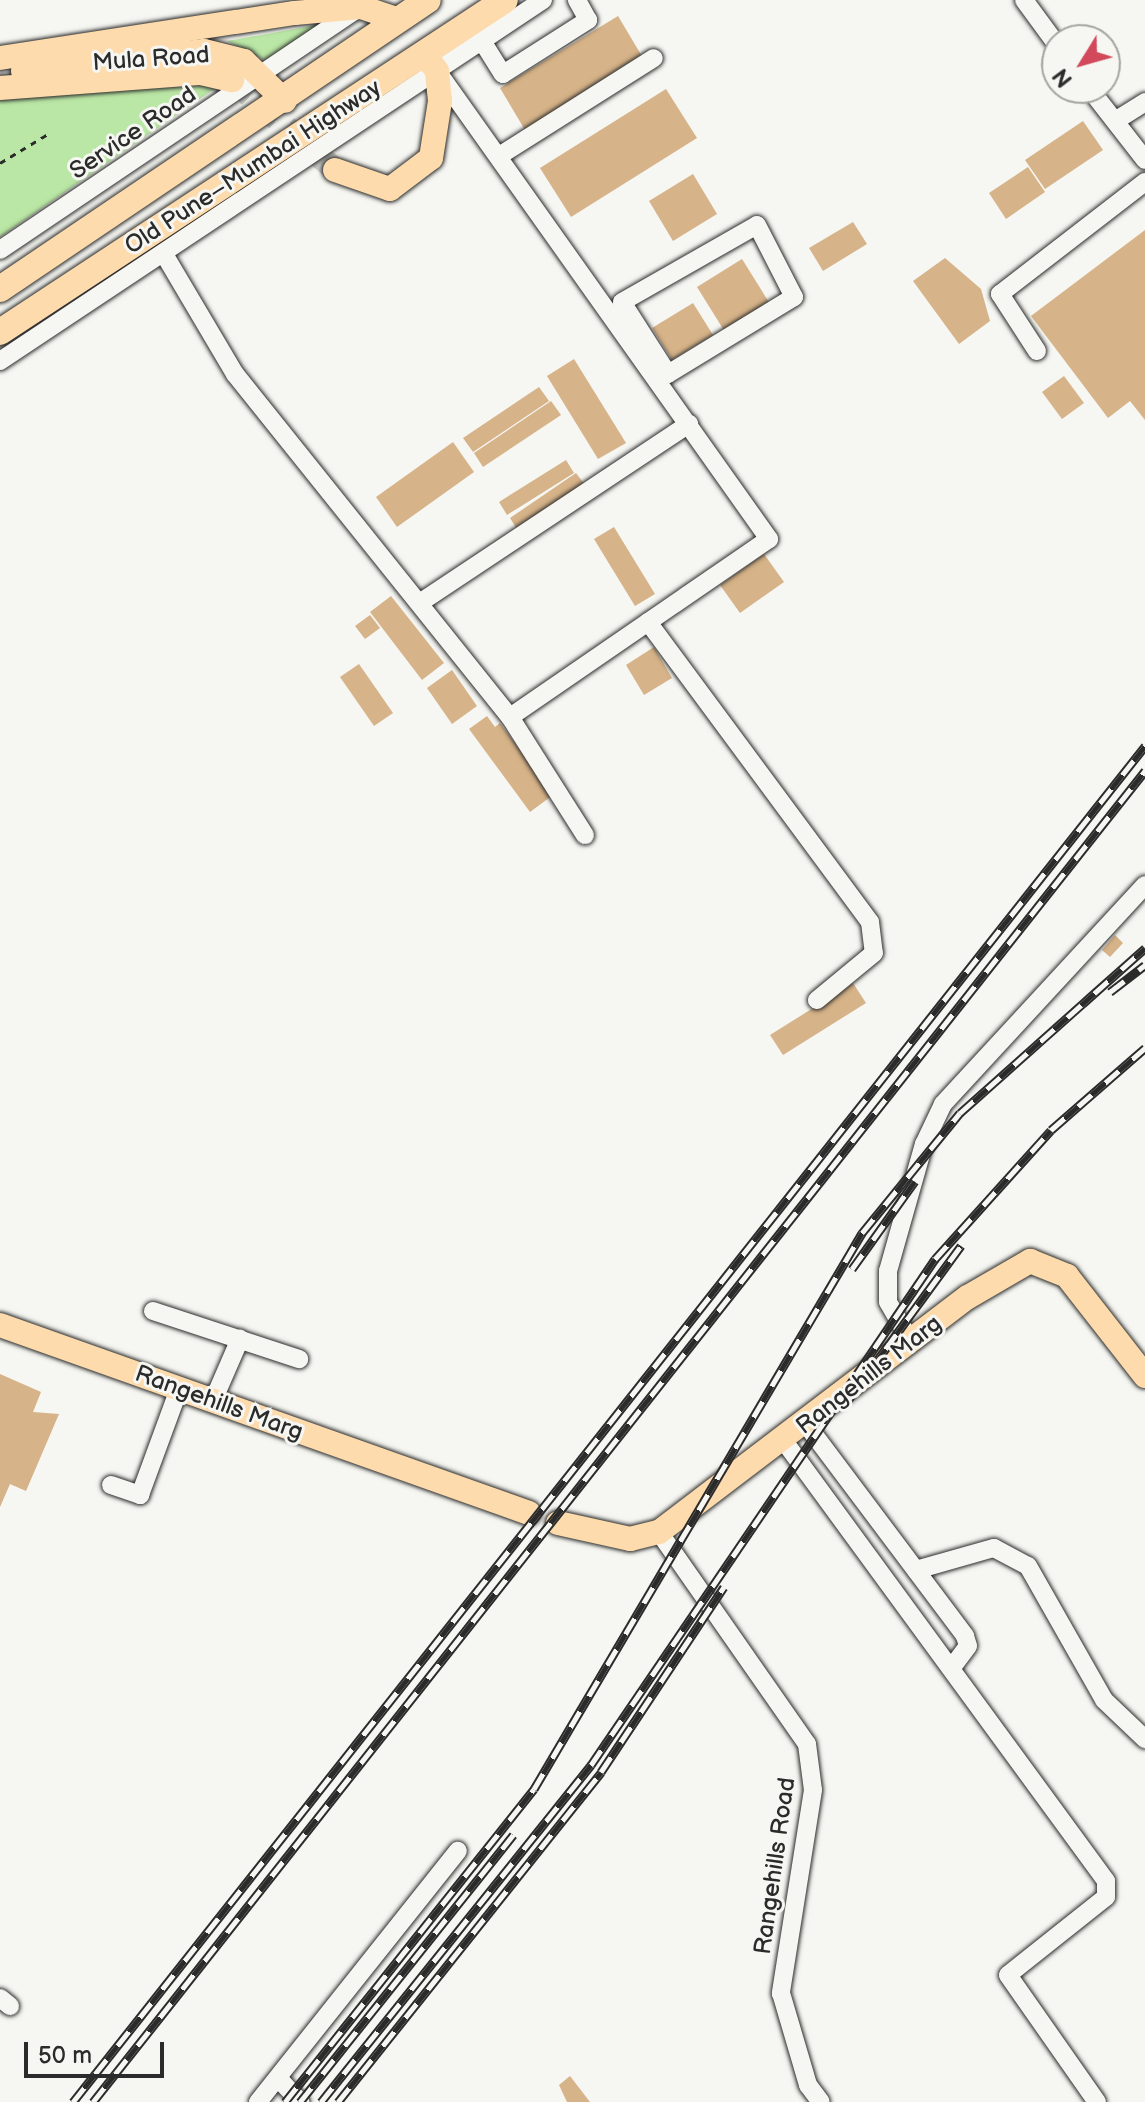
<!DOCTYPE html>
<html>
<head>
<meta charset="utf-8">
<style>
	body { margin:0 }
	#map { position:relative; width:1145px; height:2102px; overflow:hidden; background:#f6f6f2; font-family:"Balsamiq Sans",sans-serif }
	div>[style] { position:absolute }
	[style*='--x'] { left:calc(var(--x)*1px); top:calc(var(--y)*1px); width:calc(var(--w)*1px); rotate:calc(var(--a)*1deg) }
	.green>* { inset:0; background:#bae7a5 }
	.building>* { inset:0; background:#d6b388 }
	.major-tunnel>* { height:24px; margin-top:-12px; transform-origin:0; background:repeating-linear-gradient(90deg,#cdcdca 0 24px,transparent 0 36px) }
	.path>* { height:3px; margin-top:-1.5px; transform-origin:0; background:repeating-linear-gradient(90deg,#2b2b2b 0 6px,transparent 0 12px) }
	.roads { filter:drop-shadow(0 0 2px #2b2b2b) drop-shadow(0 0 2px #2b2b2b) }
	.minor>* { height:18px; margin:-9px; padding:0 9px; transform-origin:9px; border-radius:9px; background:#f6f6f2 }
	.major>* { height:24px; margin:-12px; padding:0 12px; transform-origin:12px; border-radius:12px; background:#fedbac }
	.highway>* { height:26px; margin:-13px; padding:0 13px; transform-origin:13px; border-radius:13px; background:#fedbac }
	.rail>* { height:9px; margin-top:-4.5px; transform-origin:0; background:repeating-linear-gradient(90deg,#f6f6f2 0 18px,#2b2b2b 0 36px); box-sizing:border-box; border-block:2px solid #2b2b2b }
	span { translate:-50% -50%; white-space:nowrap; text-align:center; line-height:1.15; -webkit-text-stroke:6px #f6f6f2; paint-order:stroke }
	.street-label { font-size:24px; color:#2b2b2b }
	.north { position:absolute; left:1041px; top:24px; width:80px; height:80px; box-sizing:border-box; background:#f6f6f2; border:2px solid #a5a5a2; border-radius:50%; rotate:233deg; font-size:22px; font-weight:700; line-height:32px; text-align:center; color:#2b2b2b }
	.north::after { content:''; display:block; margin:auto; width:28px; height:36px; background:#d1495b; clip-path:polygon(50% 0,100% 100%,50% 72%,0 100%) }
	.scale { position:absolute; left:24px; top:2042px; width:140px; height:36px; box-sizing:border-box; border:4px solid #2b2b2b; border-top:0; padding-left:10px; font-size:24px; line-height:28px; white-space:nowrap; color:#2b2b2b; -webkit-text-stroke:6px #f6f6f2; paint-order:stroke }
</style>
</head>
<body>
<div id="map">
	<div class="green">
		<div style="clip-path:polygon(328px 23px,269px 62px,227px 41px)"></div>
		<div style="clip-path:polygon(220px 85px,0 237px,0 96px)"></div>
	</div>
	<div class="building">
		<div style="clip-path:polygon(618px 16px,643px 58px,525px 130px,500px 88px)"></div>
		<div style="clip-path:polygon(666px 89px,697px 138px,571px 217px,540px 168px)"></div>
		<div style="clip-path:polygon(1083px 121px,1103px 150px,1045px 189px,1025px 160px)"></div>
		<div style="clip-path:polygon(1028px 167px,1045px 192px,1006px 219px,989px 193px)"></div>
		<div style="clip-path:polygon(693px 174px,717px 214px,673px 241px,649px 201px)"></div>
		<div style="clip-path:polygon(853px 222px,867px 244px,823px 271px,809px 248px)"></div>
		<div style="clip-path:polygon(1145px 230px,1145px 420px,1130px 401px,1108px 418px,1031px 316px)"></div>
		<div style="clip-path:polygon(945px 258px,981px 289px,990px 321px,959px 344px,913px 281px)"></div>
		<div style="clip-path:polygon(742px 259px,770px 304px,725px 332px,697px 287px)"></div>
		<div style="clip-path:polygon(693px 303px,713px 335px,672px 360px,652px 328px)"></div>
		<div style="clip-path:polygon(574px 359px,626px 443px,598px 459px,547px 376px)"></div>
		<div style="clip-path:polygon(1064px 376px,1084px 403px,1062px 419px,1042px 392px)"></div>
		<div style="clip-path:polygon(539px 387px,549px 401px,473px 452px,463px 438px)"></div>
		<div style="clip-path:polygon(551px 401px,561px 415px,483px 467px,474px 453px)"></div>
		<div style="clip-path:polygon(453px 442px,474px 472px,397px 527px,376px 497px)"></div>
		<div style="clip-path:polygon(566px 460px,574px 473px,507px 515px,499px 502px)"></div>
		<div style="clip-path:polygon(576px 473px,585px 485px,518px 531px,510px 518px)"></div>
		<div style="clip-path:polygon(614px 527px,655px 594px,635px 606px,594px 539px)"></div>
		<div style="clip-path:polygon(764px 554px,784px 582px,740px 613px,720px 585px)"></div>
		<div style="clip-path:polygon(391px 596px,444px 663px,422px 680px,370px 612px)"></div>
		<div style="clip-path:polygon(370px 615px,380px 628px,365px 639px,355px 626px)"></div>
		<div style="clip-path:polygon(654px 647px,672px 678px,644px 695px,626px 665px)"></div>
		<div style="clip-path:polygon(359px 664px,393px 713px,374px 726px,340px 677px)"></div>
		<div style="clip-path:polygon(452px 670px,477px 706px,452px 724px,427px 688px)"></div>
		<div style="clip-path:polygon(487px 716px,495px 727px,500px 723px,553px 795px,530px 812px,469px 729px)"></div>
		<div style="clip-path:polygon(1115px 935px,1123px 943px,1110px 957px,1102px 950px)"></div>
		<div style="clip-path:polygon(853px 983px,866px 1003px,783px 1055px,770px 1035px)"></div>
		<div style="clip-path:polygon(0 1374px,41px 1392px,33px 1412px,59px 1414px,26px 1491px,10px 1484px,0 1507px)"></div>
		<div style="clip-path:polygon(570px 2076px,590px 2102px,567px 2102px,559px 2085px)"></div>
	</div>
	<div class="major-tunnel">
		<div style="--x:232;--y:80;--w:137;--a:41.1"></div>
	</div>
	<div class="path">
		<div style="--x:0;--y:163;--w:56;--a:-31.1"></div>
	</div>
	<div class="roads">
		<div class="minor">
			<div style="--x:1024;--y:0;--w:56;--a:53.7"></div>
			<div style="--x:482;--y:41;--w:39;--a:58"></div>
			<div style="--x:503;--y:74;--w:101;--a:-32.4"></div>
			<div style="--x:588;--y:20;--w:23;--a:-119"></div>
			<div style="--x:437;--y:71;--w:574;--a:54.65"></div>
			<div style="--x:769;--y:539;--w:314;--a:145.5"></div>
			<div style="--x:1089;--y:88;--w:91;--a:52.1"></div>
			<div style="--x:1115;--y:121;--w:36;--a:-32"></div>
			<div style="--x:499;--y:156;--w:183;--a:-32.3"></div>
			<div style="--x:757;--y:225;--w:81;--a:62.8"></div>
			<div style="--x:794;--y:297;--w:148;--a:148.6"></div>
			<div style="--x:668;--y:374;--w:85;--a:-122.6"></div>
			<div style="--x:622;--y:302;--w:155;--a:-29.7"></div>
			<div style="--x:0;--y:250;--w:433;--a:-34"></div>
			<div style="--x:164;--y:254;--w:139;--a:59.4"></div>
			<div style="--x:235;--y:374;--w:440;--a:51.3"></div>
			<div style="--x:510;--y:717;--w:140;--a:57.6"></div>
			<div style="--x:1037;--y:351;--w:68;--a:-123"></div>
			<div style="--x:1000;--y:294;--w:183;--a:-37.7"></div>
			<div style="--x:0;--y:361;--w:652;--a:-33.62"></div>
			<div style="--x:421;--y:602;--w:322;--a:-33.6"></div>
			<div style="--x:648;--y:622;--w:373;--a:53.5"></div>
			<div style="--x:870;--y:922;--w:31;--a:83"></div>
			<div style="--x:874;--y:953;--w:74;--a:140.5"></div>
			<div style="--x:153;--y:1311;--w:154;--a:18.2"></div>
			<div style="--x:911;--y:1342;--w:46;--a:-119.9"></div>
			<div style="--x:888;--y:1302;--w:31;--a:-90"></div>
			<div style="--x:888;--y:1271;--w:132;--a:-74.2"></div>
			<div style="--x:924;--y:1144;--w:44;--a:-64.6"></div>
			<div style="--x:943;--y:1104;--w:298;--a:-47.3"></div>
			<div style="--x:213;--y:1401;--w:68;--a:-66.5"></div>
			<div style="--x:806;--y:1424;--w:265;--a:53.1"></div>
			<div style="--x:965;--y:1636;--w:10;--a:73"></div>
			<div style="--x:968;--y:1646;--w:25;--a:127"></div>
			<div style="--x:784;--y:1441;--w:545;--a:53.8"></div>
			<div style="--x:1106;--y:1881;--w:16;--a:90"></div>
			<div style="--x:1106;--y:1897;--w:125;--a:141.5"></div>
			<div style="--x:1008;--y:1975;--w:155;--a:55"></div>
			<div style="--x:111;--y:1485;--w:31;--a:19"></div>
			<div style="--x:140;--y:1495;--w:113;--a:-69.8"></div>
			<div style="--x:659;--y:1532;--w:259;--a:55.1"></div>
			<div style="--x:807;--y:1744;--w:46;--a:82.6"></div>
			<div style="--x:813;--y:1790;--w:206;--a:99"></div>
			<div style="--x:781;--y:1993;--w:96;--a:73.6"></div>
			<div style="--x:808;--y:2085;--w:21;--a:53"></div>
			<div style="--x:916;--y:1570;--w:81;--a:-15.8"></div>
			<div style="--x:994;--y:1548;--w:38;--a:28"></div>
			<div style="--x:1028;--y:1566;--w:154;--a:60.4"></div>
			<div style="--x:1104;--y:1700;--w:57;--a:43.6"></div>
			<div style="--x:0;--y:1998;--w:13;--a:39"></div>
			<div style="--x:278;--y:2078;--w:33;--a:47"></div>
			<div style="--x:258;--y:2102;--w:321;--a:-51.5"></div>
		</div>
		<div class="major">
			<div style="--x:0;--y:58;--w:298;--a:-8.7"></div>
			<div style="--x:295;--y:13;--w:66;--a:-5.2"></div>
			<div style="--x:361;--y:7;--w:40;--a:18.9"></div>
			<div style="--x:23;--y:71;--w:182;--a:-6.3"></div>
			<div style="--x:204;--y:51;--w:41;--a:14"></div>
			<div style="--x:244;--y:61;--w:57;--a:44.3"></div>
			<div style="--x:0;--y:88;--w:202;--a:-4.3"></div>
			<div style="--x:201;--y:73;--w:32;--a:13"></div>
			<div style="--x:335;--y:170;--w:58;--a:19.1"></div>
			<div style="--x:390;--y:189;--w:51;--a:-37.1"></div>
			<div style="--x:431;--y:158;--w:58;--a:-81"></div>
			<div style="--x:440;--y:101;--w:30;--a:-96"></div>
			<div style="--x:437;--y:71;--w:20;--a:-127"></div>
			<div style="--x:0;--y:1325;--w:561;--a:19.56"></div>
			<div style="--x:558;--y:1523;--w:74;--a:12.5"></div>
			<div style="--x:630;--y:1539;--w:30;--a:-14"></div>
			<div style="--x:659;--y:1532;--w:388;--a:-37.3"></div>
			<div style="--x:968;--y:1297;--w:72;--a:-30.1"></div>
			<div style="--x:1030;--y:1261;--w:40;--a:22"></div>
			<div style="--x:1067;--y:1276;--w:127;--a:52"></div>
		</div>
		<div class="highway">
			<div style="--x:0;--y:289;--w:516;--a:-34.03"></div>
			<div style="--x:0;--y:332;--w:604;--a:-33.32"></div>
		</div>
	</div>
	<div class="rail">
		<div style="--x:1110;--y:992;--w:44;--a:-37.6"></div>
		<div style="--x:852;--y:1269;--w:108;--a:-54.4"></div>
		<div style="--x:843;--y:1407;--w:200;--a:-53.8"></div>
		<div style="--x:73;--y:2102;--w:1729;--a:-51.67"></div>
		<div style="--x:93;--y:2102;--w:1697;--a:-51.68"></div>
		<div style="--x:285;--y:2102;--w:400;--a:-51.5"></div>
		<div style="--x:534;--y:1789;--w:646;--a:-59.46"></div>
		<div style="--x:862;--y:1233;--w:155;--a:-50.8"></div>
		<div style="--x:960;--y:1113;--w:248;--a:-41.7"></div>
		<div style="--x:300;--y:2102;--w:342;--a:-51.4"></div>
		<div style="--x:321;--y:2102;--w:432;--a:-51.3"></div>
		<div style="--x:591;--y:1765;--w:612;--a:-55.79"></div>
		<div style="--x:935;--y:1259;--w:173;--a:-48"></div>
		<div style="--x:1051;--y:1130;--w:125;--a:-41.1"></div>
		<div style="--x:338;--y:2102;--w:422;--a:-51.4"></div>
		<div style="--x:601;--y:1772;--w:222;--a:-56.4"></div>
	</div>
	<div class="street-label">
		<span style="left:151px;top:59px;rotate:-4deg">Mula Road</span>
		<span style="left:133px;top:133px;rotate:-34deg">Service Road</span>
		<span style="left:253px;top:167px;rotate:-33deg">Old Pune–Mumbai Highway</span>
		<span style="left:869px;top:1375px;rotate:-38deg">Rangehills Marg</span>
		<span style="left:219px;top:1403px;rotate:20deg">Rangehills Marg</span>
		<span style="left:775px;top:1866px;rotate:-82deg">Rangehills Road</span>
	</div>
	<div class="north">N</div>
	<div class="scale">50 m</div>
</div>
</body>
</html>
